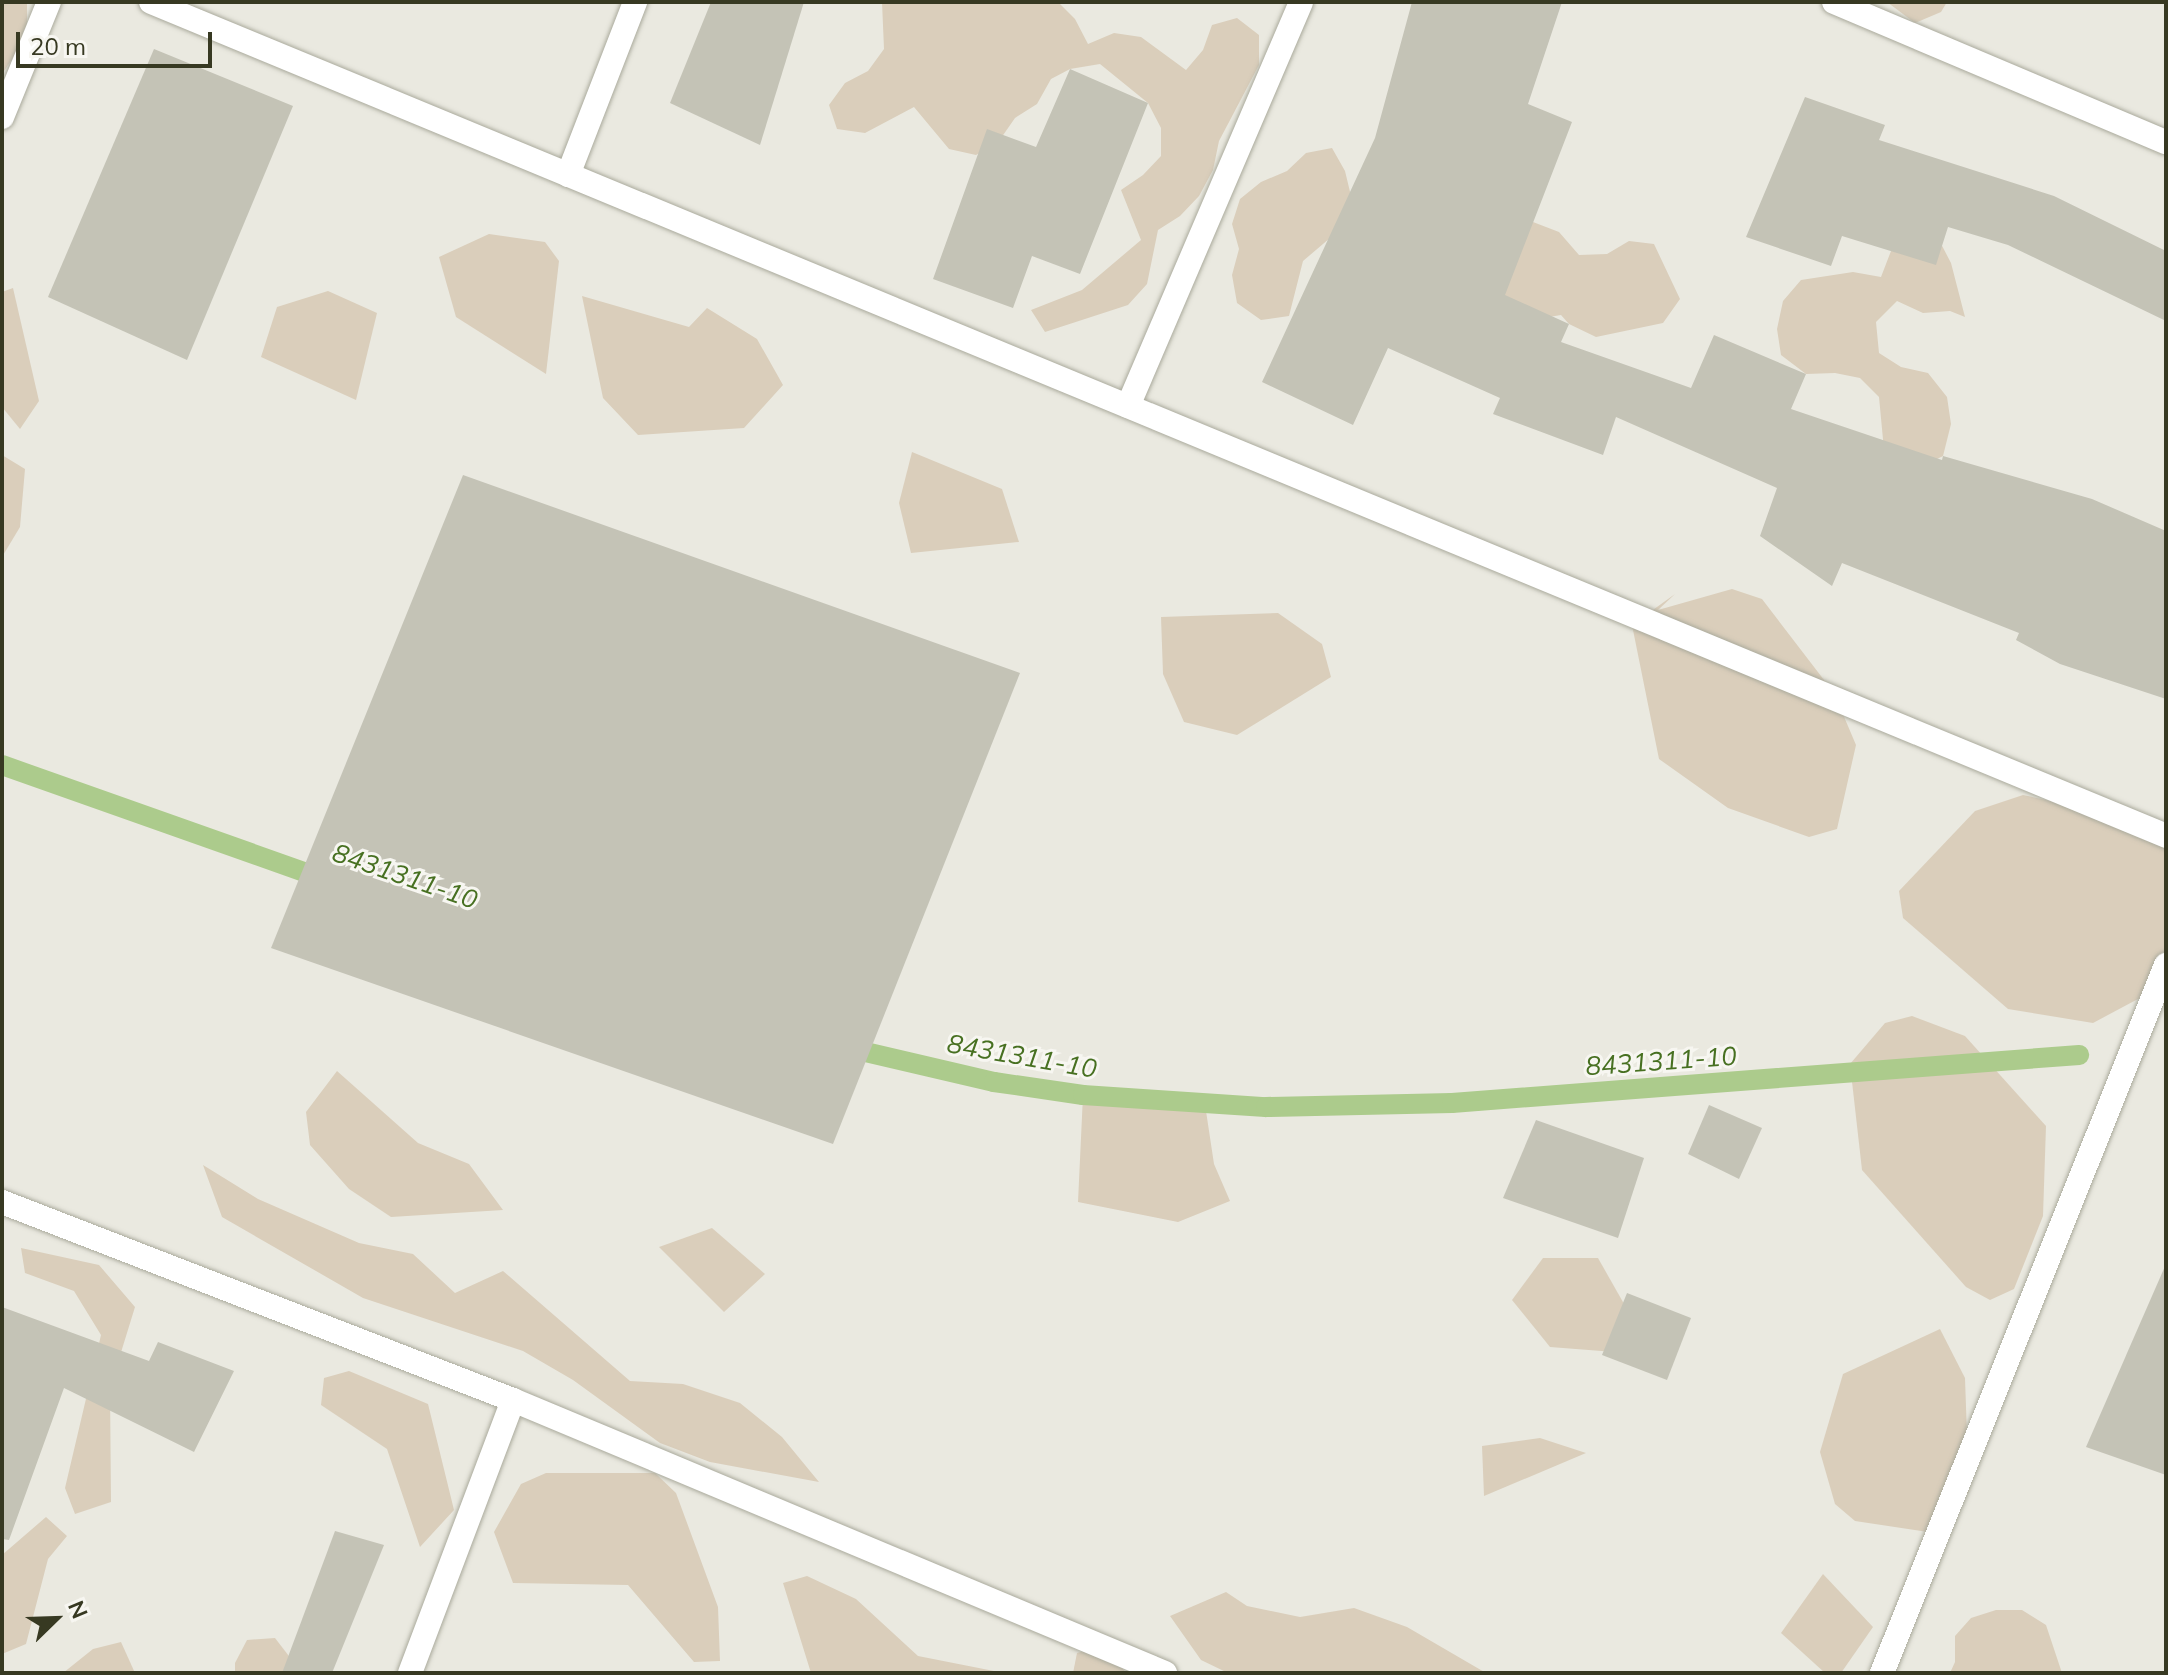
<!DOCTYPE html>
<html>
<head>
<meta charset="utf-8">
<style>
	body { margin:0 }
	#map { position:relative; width:2168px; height:1675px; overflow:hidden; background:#eae9e0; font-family:Mulish,sans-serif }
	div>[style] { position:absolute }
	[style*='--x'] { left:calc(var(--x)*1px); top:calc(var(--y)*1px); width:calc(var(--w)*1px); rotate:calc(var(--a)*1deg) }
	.green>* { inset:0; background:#dacebb }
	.stream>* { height:20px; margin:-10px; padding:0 10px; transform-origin:10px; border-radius:10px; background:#accb8c }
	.building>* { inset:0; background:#c4c3b6 }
	.roads { filter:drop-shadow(0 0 2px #aaaa9c) drop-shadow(0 0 2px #aaaa9c) }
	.minor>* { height:24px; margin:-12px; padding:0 12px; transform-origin:12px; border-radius:12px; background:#fff }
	span { translate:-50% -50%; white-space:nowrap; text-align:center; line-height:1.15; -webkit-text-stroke:6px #f7f6f1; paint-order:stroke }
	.water-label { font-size:26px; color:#477021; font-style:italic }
	.frame { position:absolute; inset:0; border:4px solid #373922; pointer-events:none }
	.north { position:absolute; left:16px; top:1579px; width:80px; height:80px; -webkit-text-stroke:6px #f7f6f1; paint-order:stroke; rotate:67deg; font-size:22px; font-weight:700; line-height:32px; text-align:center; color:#373922 }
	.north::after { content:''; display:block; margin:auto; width:28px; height:36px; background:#373922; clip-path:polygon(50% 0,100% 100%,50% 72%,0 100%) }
	.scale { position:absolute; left:16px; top:32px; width:196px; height:36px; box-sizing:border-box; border:4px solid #373922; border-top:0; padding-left:10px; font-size:24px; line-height:28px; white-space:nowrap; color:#373922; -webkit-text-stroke:6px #f7f6f1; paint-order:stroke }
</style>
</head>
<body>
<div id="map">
	<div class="green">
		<div style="clip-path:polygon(2px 2px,27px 2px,27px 37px,2px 74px)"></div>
		<div style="clip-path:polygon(882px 2px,1058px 2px,1075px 19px,1088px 44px,1114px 33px,1141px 37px,1186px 70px,1203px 50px,1212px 25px,1237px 18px,1259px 35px,1259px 65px,1219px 141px,1213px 170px,1199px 196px,1180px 216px,1158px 230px,1147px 284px,1128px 305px,1045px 332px,1031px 310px,1082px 290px,1141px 240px,1121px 190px,1143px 175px,1161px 156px,1161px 128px,1148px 103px,1100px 64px,1070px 69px,1051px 79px,1037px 104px,1015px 118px,999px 141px,976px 155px,949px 149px,914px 107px,865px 133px,837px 129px,829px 105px,845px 83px,868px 71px,884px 49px)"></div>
		<div style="clip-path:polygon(1887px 2px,1947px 2px,1941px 12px,1915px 23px)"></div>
		<div style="clip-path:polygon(1332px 148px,1345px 171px,1352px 200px,1343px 227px,1303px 261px,1289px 316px,1261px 320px,1237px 303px,1232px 275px,1239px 249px,1232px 224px,1240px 199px,1261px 182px,1287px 171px,1306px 153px)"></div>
		<div style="clip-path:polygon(1491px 181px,1533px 222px,1559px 232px,1579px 255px,1607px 254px,1629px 241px,1654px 244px,1680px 299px,1663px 323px,1596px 337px,1569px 324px,1561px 315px,1531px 320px,1504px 315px)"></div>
		<div style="clip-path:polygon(489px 234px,545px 242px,559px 261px,546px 374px,456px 317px,439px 257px)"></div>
		<div style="clip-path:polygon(1911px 238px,1938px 238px,1951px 263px,1965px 317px,1950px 311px,1923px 313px,1897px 301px,1876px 322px,1879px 353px,1901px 367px,1928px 373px,1947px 397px,1951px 424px,1943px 456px,1933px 461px,1884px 450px,1879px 397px,1860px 378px,1835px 373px,1806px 374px,1781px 355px,1777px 329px,1783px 301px,1801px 280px,1853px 272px,1881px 277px,1891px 251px)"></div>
		<div style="clip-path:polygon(13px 288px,39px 401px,20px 429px,2px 407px,2px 292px)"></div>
		<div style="clip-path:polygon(328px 291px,377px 313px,356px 400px,261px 357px,277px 307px)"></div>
		<div style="clip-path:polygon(582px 296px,689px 327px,707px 308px,757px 339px,783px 385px,744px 428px,638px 435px,603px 398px)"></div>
		<div style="clip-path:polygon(912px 452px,1002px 489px,1019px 542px,911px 553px,899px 503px)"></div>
		<div style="clip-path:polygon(2px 455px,25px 469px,20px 527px,2px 557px)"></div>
		<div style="clip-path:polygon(1732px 589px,1762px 599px,1834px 693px,1856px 745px,1837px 829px,1809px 837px,1728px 808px,1659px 759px,1632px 625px,1675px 594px,1658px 610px)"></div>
		<div style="clip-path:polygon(1278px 613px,1322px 644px,1331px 677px,1237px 735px,1184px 722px,1163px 674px,1161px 617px)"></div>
		<div style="clip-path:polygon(2023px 795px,2135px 819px,2166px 844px,2166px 984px,2093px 1023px,2008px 1009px,1903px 918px,1899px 891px,1975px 811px)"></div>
		<div style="clip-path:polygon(1912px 1016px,1965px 1036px,2046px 1126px,2043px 1216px,2014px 1289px,1990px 1300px,1966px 1287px,1862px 1170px,1850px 1064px,1885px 1023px)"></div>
		<div style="clip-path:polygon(337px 1071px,418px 1143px,469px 1164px,503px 1210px,391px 1217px,349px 1189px,310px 1145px,306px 1112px)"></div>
		<div style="clip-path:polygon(1083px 1095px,1174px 1103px,1206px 1111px,1214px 1164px,1230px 1201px,1178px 1222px,1078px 1202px)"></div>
		<div style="clip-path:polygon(203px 1165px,258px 1199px,359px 1243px,413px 1254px,455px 1293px,503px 1271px,630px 1381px,683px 1384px,740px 1403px,782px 1437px,819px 1482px,710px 1462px,660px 1443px,573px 1380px,523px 1351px,363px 1298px,222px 1217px)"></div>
		<div style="clip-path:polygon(712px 1228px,765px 1274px,724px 1312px,659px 1247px)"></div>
		<div style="clip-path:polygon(21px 1248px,99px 1265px,135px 1307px,110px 1388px,111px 1502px,75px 1514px,65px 1488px,101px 1335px,74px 1291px,25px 1273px)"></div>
		<div style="clip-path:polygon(1543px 1258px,1598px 1258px,1653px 1355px,1550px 1347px,1512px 1300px)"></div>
		<div style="clip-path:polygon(1940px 1329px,1965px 1378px,1969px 1492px,1928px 1532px,1855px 1521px,1835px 1504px,1820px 1452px,1843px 1374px)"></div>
		<div style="clip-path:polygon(349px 1371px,428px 1404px,454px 1510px,420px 1547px,387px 1449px,321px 1405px,324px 1378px)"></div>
		<div style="clip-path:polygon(1540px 1438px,1586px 1453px,1484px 1496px,1482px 1446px)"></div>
		<div style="clip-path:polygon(546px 1473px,655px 1473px,676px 1493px,718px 1607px,720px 1661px,694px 1662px,628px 1585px,513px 1583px,494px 1532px,521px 1484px)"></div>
		<div style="clip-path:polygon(46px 1517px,67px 1536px,48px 1559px,26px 1644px,2px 1654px,2px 1555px)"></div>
		<div style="clip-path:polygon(1823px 1574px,1873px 1627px,1841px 1673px,1825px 1673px,1781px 1633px)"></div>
		<div style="clip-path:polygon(807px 1576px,856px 1599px,918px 1656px,1004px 1673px,811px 1673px,783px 1583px)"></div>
		<div style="clip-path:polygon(1226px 1592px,1247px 1606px,1300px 1617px,1354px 1608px,1407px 1627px,1486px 1673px,1228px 1673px,1201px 1660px,1170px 1616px)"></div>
		<div style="clip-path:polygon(1996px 1610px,2022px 1610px,2046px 1625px,2062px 1673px,1950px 1673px,1955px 1662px,1955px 1636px,1971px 1618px)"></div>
		<div style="clip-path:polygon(275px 1638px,302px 1673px,235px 1673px,235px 1663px,247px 1640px)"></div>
		<div style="clip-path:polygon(121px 1642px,135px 1673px,63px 1673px,93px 1649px)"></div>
		<div style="clip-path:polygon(1105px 1645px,1126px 1673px,1073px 1673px,1077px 1653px)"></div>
	</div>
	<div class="stream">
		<div style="--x:2;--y:765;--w:344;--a:19.5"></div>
		<div style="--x:844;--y:1047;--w:154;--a:13.1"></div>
		<div style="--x:994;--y:1082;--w:90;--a:8.3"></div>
		<div style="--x:1083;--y:1095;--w:183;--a:3.8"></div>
		<div style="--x:1266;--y:1107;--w:186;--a:-1.2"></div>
		<div style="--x:1452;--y:1103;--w:629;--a:-4.38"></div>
	</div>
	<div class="building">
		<div style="clip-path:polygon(711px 2px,804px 2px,760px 145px,670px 103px)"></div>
		<div style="clip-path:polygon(1412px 2px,1562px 2px,1528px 104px,1572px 122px,1505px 295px,1569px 324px,1561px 342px,1691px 388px,1714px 335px,1806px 374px,1791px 409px,1942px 460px,1943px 456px,2092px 499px,2166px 531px,2166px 699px,2060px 664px,2016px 640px,2019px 633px,1842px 563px,1832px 586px,1760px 536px,1777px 488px,1616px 417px,1603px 455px,1493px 414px,1500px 398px,1388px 348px,1353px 425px,1262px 382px,1375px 138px)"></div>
		<div style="clip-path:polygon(154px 49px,293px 106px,187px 360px,48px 297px)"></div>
		<div style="clip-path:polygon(1070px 69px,1148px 103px,1080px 274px,1032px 256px,1013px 308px,933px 279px,987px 129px,1036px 147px)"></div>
		<div style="clip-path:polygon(1805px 97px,1885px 125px,1879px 140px,2054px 196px,2166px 251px,2166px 321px,2008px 245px,1948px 227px,1936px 265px,1842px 236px,1831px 266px,1746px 237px)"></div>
		<div style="clip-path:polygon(463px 475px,1020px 673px,833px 1144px,271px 948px)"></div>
		<div style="clip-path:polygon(1709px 1105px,1762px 1128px,1739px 1179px,1688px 1154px)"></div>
		<div style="clip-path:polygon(1536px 1120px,1644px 1158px,1618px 1238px,1503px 1198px)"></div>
		<div style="clip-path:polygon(2166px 1264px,2166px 1475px,2086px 1447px)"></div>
		<div style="clip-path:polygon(1627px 1293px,1691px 1318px,1667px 1380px,1602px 1355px)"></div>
		<div style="clip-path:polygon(2px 1307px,149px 1361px,158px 1342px,234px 1371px,194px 1452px,64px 1388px,9px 1540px,2px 1539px)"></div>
		<div style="clip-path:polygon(335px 1531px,384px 1545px,332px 1673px,282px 1673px)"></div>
	</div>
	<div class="roads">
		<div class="minor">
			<div style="--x:151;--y:2;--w:2181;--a:22.48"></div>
			<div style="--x:1834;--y:2;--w:360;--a:22.9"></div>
			<div style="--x:2;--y:117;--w:124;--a:-67.8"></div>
			<div style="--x:568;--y:175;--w:186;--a:-68.8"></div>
			<div style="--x:1128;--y:406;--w:439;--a:-66.8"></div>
			<div style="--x:2;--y:1202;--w:548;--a:21.18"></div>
			<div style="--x:513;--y:1400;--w:707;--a:22.72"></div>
			<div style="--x:410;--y:1673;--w:292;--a:-69.3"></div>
			<div style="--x:1882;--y:1673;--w:763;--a:-68.14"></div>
		</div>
	</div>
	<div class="water-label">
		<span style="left:405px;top:876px;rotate:19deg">8431311-10</span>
		<span style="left:1022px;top:1056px;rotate:10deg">8431311-10</span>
		<span style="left:1661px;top:1061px;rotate:-4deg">8431311-10</span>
	</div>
	<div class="frame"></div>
	<div class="north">N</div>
	<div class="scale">20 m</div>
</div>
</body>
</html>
